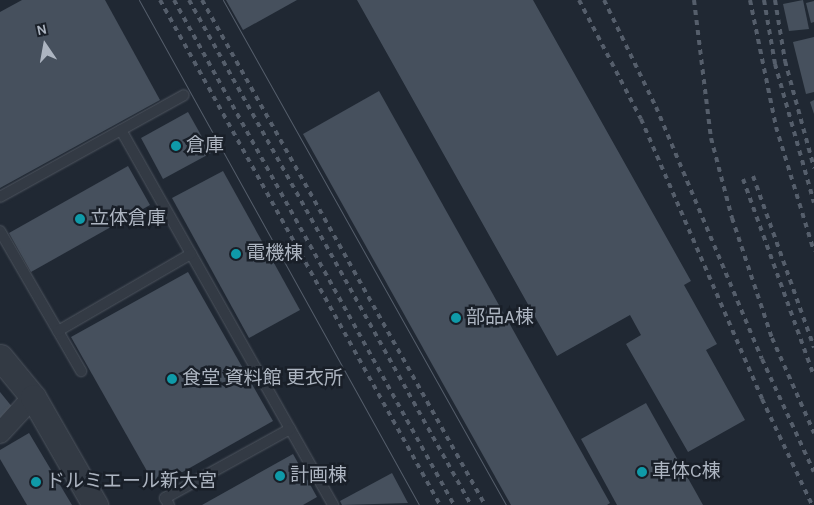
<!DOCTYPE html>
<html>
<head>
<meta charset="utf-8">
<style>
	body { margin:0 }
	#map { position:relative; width:814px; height:505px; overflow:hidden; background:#202833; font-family:Karla,"Noto Sans JP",sans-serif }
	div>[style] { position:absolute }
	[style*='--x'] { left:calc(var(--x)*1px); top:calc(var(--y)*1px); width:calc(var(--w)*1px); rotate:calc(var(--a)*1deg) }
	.building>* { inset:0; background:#46505d }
	.roads { filter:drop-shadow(0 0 1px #4e555f) drop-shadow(0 0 1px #4e555f) }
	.service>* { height:10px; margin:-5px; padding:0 5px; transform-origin:5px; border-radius:5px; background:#333a44 }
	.minor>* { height:20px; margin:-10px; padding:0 10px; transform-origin:10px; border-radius:10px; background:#333a44 }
	.tertiary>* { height:25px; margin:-12.5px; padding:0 12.5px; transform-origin:12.5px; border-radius:12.5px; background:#333a44 }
	.tram>* { height:1px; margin:-0.5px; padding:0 0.5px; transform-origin:0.5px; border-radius:0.5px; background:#555e6b }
	.rail>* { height:4px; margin-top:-2px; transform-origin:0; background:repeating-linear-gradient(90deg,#555e6b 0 5px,transparent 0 10px) }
	.dots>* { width:14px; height:14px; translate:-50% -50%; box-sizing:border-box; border:2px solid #191f28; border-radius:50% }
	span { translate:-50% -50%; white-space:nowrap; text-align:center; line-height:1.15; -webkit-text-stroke:5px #191f28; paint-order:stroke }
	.poi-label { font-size:19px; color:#adb5c1 }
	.left { translate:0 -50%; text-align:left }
	.north { position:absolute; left:20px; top:20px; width:50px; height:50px; -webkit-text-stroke:4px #191f28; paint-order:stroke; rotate:348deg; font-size:14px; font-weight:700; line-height:20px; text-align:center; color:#adb5c1 }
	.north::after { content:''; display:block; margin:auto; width:18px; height:22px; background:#adb5c1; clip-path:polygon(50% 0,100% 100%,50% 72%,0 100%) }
</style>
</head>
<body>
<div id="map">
	<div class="building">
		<div style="clip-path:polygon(22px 0,105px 0,160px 100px,0 188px,0 12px)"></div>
		<div style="clip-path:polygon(226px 0,297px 0,243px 30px)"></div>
		<div style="clip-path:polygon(357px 0,533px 0,691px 281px,684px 285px,717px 344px,706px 350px,745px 420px,688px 452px,626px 344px,641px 335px,630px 315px,557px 356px)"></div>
		<div style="clip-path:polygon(803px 0,809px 29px,789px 31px,783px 4px)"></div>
		<div style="clip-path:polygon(814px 1px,814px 22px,811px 23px,806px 3px)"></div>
		<div style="clip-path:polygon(814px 37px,814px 92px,806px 94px,793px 42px)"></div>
		<div style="clip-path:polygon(379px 91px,610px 503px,607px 505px,511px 505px,303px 134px)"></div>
		<div style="clip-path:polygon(814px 100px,814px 114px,810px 102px)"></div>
		<div style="clip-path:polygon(188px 112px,211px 153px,163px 179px,141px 138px)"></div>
		<div style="clip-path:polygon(128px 166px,150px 205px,31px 272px,9px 233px)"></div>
		<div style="clip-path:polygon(223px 171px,300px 310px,249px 338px,172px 198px)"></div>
		<div style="clip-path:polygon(188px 272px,273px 421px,156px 487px,71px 337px)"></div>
		<div style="clip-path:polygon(0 392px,13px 408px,0 419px)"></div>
		<div style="clip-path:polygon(646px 403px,703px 505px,617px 505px,581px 439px)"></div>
		<div style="clip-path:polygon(29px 433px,72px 505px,27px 505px,0 459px,0 450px)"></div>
		<div style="clip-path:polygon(293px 454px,317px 497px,303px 505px,202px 505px)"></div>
		<div style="clip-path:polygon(392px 473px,408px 503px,342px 505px,340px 501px)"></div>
	</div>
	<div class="roads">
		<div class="service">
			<div style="--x:121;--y:130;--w:431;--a:60.5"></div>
			<div style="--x:0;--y:197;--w:210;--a:-29"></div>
			<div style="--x:0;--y:231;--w:162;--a:59.9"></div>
			<div style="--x:58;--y:331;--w:154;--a:-30.1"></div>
			<div style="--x:169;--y:505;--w:8;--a:-120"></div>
			<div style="--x:165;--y:498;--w:143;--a:-28.9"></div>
		</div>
		<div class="minor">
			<div style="--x:0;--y:433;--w:49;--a:-47.5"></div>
		</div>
		<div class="tertiary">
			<div style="--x:0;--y:357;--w:52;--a:50.5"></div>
			<div style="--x:33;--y:397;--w:125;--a:60.1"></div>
		</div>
	</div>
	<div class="tram">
		<div style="--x:139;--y:0;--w:577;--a:60.99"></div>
		<div style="--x:223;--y:0;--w:579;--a:60.73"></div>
	</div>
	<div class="rail">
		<div style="--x:160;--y:0;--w:577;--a:60.99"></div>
		<div style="--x:174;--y:0;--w:577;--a:60.99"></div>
		<div style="--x:189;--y:0;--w:578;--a:60.82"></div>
		<div style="--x:202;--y:0;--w:579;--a:60.73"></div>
		<div style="--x:579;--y:0;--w:134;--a:62.5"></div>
		<div style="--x:641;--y:119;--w:305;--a:66.6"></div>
		<div style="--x:762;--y:399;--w:117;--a:64.7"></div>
		<div style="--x:604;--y:0;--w:119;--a:64.1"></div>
		<div style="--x:656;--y:107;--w:273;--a:67.2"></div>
		<div style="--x:762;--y:359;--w:124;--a:65.3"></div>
		<div style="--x:694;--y:0;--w:139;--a:83"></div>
		<div style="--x:711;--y:138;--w:83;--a:75.3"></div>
		<div style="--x:732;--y:218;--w:126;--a:71.6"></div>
		<div style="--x:772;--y:338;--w:104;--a:66.1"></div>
		<div style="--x:750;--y:0;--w:130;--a:78.4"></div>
		<div style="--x:776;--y:127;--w:130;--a:73"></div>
		<div style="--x:764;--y:0;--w:65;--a:80.2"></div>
		<div style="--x:775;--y:64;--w:144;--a:74.3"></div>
		<div style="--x:775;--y:0;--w:62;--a:80.7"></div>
		<div style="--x:785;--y:61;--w:111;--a:74.8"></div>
		<div style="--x:753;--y:176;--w:182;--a:70.4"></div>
		<div style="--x:743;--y:179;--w:209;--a:70.2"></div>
	</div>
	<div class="dots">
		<div style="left:176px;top:146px;background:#0f9aa8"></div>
		<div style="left:80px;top:219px;background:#0f9aa8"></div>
		<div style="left:236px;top:254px;background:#0f9aa8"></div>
		<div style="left:456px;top:318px;background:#0f9aa8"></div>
		<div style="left:172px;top:379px;background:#0f9aa8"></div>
		<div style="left:642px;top:472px;background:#0f9aa8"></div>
		<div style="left:280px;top:476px;background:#0f9aa8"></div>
		<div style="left:36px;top:482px;background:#0f9aa8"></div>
	</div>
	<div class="poi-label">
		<span class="left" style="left:186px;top:146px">倉庫</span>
		<span class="left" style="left:90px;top:219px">立体倉庫</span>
		<span class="left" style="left:246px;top:254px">電機棟</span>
		<span class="left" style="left:466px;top:318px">部品A棟</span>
		<span class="left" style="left:182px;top:379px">食堂 資料館 更衣所</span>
		<span class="left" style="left:652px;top:472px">車体C棟</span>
		<span class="left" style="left:290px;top:476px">計画棟</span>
		<span class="left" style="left:46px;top:482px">ドルミエール新大宮</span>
	</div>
	<div class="north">N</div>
</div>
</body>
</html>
